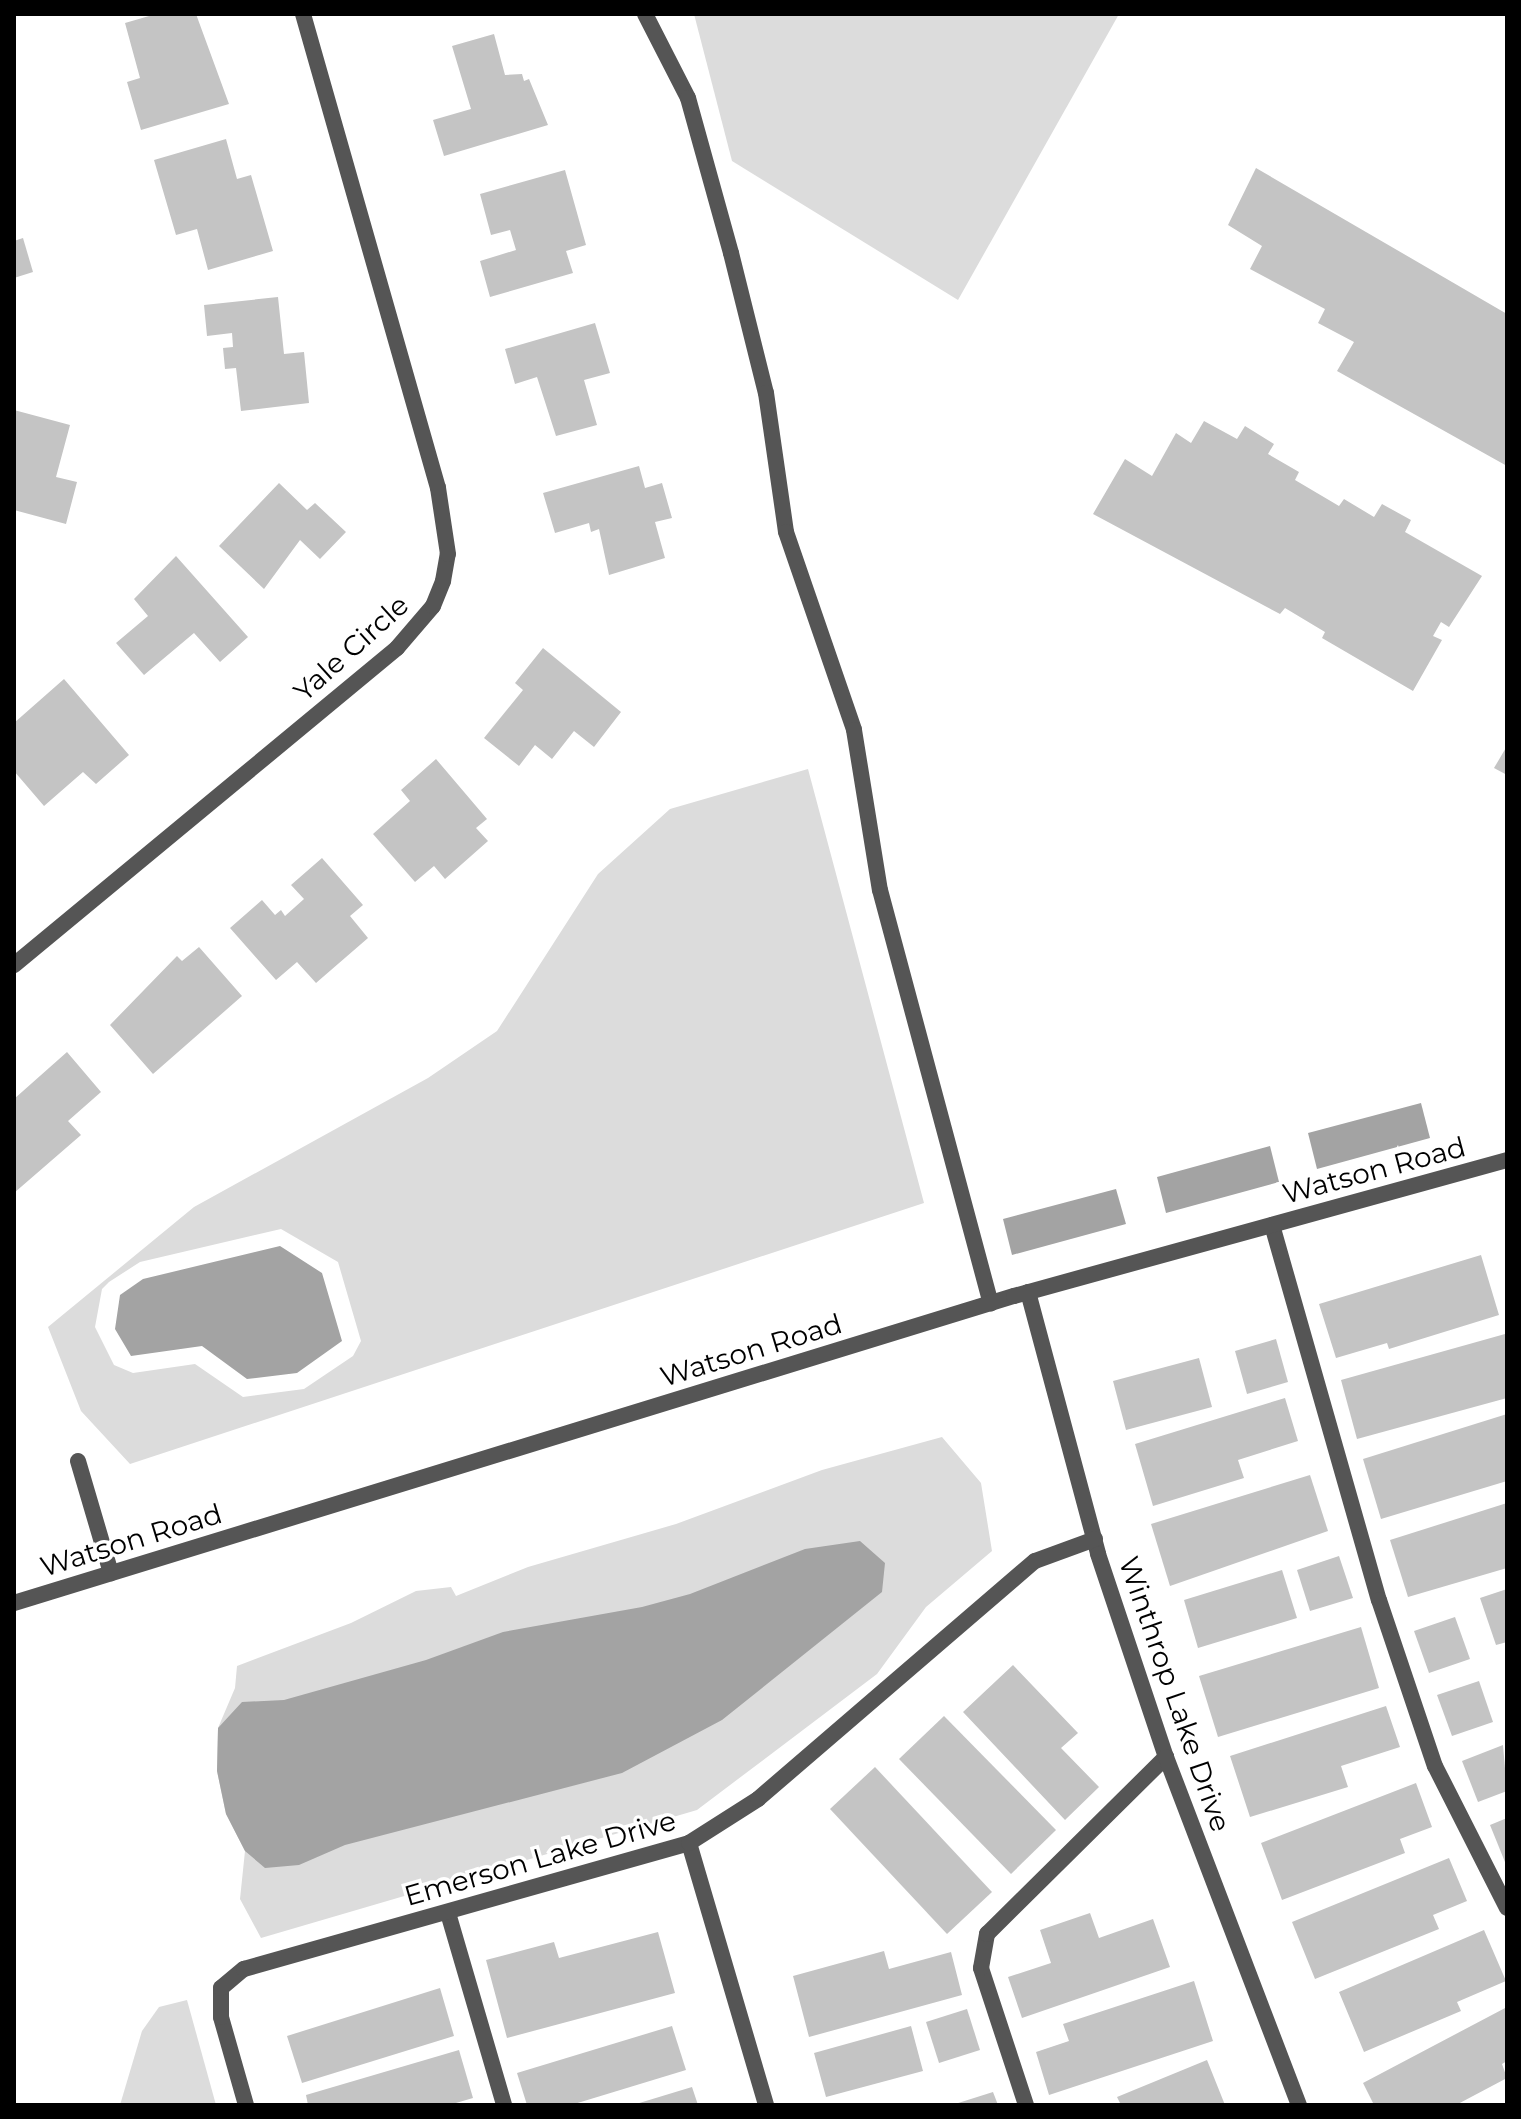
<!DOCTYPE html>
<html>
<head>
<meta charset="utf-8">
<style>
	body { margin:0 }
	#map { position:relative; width:1521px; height:2119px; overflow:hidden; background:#fff; font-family:Montserrat,sans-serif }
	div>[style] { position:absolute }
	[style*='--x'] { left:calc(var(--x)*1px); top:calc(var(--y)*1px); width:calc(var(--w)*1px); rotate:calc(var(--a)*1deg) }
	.green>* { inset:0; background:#dcdcdc }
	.water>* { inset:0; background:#a3a3a3 }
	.building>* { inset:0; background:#c4c4c4 }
	.service>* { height:16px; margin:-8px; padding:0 8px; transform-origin:8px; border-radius:8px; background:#555 }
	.minor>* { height:16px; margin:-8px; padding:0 8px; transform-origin:8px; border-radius:8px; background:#555 }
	span { translate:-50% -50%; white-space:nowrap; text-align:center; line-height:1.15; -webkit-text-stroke:7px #fff; paint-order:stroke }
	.street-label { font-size:28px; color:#000 }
	.frame { position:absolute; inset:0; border:16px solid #000; pointer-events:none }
</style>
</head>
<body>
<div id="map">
	<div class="green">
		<div style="clip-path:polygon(694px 14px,1119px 14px,958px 300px,732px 161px)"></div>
		<div style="clip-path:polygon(evenodd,808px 769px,924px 1203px,130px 1464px,81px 1411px,48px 1327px,194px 1207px,428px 1078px,497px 1031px,598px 874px,670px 809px,808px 769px,281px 1229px,338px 1262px,361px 1341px,353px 1356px,304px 1389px,243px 1397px,195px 1364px,133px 1373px,114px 1365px,95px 1327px,102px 1289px,109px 1282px,140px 1262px,281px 1229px)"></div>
		<div style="clip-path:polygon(942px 1437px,981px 1483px,992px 1551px,926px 1607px,877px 1674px,697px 1810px,261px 1938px,240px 1899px,245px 1851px,226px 1814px,217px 1771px,218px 1728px,235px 1688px,237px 1666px,351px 1623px,416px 1591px,451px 1587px,456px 1596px,528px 1567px,676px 1524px,822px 1470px)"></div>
		<div style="clip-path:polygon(187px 2000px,216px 2105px,120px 2105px,142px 2031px,159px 2007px)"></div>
	</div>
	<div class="water">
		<div style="clip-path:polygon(1421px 1103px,1430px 1138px,1317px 1169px,1308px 1133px)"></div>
		<div style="clip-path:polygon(1270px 1146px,1279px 1182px,1166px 1213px,1157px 1177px)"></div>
		<div style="clip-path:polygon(1116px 1189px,1126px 1224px,1012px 1255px,1003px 1219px)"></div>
		<div style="clip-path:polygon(280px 1246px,322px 1273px,342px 1341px,297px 1373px,247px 1379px,202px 1346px,131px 1356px,115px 1329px,120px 1295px,143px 1279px)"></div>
		<div style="clip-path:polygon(860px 1541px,885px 1563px,882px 1592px,722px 1720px,622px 1773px,345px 1845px,299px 1865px,265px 1868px,245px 1851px,226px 1814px,217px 1771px,218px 1728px,242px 1702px,284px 1700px,426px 1660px,503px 1632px,642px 1607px,690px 1594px,805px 1549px)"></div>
	</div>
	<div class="building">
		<div style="clip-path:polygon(156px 14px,196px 14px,229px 104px,141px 130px,127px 82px,140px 78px,125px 23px)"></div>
		<div style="clip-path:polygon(494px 34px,505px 75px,522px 74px,524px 81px,529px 79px,548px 125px,444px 156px,433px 120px,471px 109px,452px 46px)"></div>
		<div style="clip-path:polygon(226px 139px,237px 179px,251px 175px,273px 251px,208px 270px,197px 229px,176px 235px,154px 160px)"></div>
		<div style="clip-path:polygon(1256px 168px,1507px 314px,1507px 466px,1337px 371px,1354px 342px,1318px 323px,1325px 309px,1250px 269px,1262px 246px,1228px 225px)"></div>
		<div style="clip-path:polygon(565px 170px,586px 245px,566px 251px,573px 273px,490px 297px,480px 261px,516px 250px,510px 230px,491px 235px,480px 194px)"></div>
		<div style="clip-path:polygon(23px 238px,33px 272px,14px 278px,14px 241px)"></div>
		<div style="clip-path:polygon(278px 297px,284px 354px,304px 352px,309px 403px,241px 411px,236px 368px,225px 369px,223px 348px,233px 347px,232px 333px,207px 336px,204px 305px)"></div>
		<div style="clip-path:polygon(595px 323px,610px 373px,584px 380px,597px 425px,556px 436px,537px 377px,515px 384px,505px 349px)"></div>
		<div style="clip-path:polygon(14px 410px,70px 425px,56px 477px,77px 482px,66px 524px,14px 510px)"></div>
		<div style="clip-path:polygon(1204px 421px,1237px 439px,1245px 426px,1274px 444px,1268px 454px,1299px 472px,1295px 480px,1339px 506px,1344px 499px,1374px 517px,1382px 504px,1411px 520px,1405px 532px,1482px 576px,1449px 627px,1441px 622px,1433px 636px,1442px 640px,1413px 691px,1322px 638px,1325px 632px,1285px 608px,1280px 614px,1093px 514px,1125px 459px,1152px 476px,1176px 433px,1191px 443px)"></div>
		<div style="clip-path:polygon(639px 466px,645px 488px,662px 483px,672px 518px,655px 522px,665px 558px,609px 575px,599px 529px,591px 532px,589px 523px,555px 533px,543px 493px)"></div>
		<div style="clip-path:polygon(279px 483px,307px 510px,315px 503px,346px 532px,320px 559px,300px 540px,264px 589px,219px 546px)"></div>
		<div style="clip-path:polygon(176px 556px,248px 637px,220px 662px,194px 633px,144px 675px,116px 643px,148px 616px,134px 599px)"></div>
		<div style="clip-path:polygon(543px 648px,621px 712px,594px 747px,574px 731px,552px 759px,535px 745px,519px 766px,484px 738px,523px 690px,515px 683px)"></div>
		<div style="clip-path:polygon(64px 679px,129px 755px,96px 784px,83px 772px,44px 806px,14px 771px,14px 723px)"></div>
		<div style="clip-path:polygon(1507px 746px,1507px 775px,1494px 768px)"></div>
		<div style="clip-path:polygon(436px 759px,487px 819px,476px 828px,488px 841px,445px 879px,434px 866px,415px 882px,373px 834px,410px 801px,401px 790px)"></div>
		<div style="clip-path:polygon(322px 858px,363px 905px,350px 916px,368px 938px,316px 983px,297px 962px,276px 980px,230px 928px,262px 900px,275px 915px,281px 910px,285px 916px,304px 899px,291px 885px)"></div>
		<div style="clip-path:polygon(199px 947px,242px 996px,153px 1074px,110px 1025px,177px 956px,182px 961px)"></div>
		<div style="clip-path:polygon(67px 1052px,101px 1092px,68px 1121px,81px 1135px,14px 1193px,14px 1099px)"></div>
		<div style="clip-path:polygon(1481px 1255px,1499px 1315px,1389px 1349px,1387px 1343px,1336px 1358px,1319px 1304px)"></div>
		<div style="clip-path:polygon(1505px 1334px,1507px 1398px,1357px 1439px,1341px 1380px)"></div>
		<div style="clip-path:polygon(1276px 1339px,1288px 1382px,1247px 1394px,1235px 1351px)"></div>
		<div style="clip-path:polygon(1199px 1358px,1212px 1407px,1126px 1430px,1113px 1381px)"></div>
		<div style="clip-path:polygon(1285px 1398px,1298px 1441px,1238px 1460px,1244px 1478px,1153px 1506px,1135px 1444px)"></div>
		<div style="clip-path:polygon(1507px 1414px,1507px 1481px,1381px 1519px,1363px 1459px)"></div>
		<div style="clip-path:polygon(1310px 1475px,1328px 1531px,1170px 1586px,1151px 1524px)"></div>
		<div style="clip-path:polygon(1507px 1503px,1507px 1568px,1408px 1597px,1390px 1540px)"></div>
		<div style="clip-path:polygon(1339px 1556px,1353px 1598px,1310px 1611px,1297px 1570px)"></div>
		<div style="clip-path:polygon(1282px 1570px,1297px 1618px,1198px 1648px,1184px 1600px)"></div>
		<div style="clip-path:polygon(1507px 1589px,1507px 1642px,1496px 1645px,1480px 1598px)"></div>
		<div style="clip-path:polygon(1455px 1617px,1470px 1659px,1429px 1673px,1414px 1631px)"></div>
		<div style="clip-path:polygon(1361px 1627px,1379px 1688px,1218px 1737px,1199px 1676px)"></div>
		<div style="clip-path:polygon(1013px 1665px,1078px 1733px,1061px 1748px,1099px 1787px,1065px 1820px,963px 1712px)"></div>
		<div style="clip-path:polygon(1479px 1681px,1493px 1722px,1452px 1736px,1437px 1695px)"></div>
		<div style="clip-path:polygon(1386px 1706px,1400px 1747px,1341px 1766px,1348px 1787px,1250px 1817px,1230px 1756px)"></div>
		<div style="clip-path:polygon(944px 1716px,1056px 1830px,1011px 1874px,899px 1759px)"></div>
		<div style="clip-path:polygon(1503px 1745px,1507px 1791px,1478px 1802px,1462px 1761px)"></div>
		<div style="clip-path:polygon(875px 1767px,992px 1892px,947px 1934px,830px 1809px)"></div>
		<div style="clip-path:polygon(1416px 1783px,1432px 1827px,1400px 1839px,1405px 1853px,1282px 1900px,1261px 1843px)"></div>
		<div style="clip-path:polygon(1507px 1818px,1507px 1867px,1490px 1825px)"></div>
		<div style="clip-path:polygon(1449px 1858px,1467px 1901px,1433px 1915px,1439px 1929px,1315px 1979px,1292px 1922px)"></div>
		<div style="clip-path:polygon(1090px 1913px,1099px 1938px,1153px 1919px,1170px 1967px,1022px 2018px,1008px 1977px,1051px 1963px,1040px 1930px)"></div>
		<div style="clip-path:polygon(1484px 1930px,1506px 1981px,1457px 2002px,1461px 2011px,1364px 2052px,1339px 1992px)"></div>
		<div style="clip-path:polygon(658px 1932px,675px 1993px,507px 2038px,486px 1960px,554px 1942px,559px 1958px)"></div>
		<div style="clip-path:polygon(884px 1951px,889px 1969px,951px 1952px,962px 1995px,809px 2037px,793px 1976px)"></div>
		<div style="clip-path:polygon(1194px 1981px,1213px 2041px,1049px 2095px,1036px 2052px,1069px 2041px,1063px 2024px)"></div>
		<div style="clip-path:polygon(440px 1988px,454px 2036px,302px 2083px,287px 2036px)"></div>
		<div style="clip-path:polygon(1507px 2007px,1507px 2061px,1502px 2064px,1507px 2078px,1456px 2105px,1374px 2105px,1363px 2083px)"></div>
		<div style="clip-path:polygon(967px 2009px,980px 2050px,939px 2063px,926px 2022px)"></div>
		<div style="clip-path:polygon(672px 2026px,686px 2070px,571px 2105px,527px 2105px,517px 2073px)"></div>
		<div style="clip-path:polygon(911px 2026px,923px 2071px,826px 2097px,814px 2053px)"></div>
		<div style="clip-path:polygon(459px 2050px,473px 2098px,449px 2105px,308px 2105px,306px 2095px)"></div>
		<div style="clip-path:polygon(1207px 2060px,1225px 2105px,1121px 2105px,1117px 2097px)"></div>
		<div style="clip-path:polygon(692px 2087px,698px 2105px,636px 2105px,636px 2104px)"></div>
		<div style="clip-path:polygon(993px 2092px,998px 2105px,955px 2105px,955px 2104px)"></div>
	</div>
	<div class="service">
		<div style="--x:645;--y:14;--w:94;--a:62.9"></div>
		<div style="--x:688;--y:98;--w:161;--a:74.5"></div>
		<div style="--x:731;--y:253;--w:144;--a:76"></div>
		<div style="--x:766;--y:393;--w:140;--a:81.8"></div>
		<div style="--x:786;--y:532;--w:209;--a:71"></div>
		<div style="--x:854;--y:730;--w:162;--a:80.8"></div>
		<div style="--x:880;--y:890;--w:428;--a:75"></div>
		<div style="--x:1272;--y:1225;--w:390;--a:74.1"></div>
		<div style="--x:1379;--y:1600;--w:175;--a:71.4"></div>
		<div style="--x:1435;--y:1766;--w:159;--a:63.1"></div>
		<div style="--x:78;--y:1461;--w:117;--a:73.6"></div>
		<div style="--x:448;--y:1913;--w:200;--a:73.7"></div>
		<div style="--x:1026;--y:2105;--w:144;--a:-108.2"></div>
		<div style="--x:981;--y:1968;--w:35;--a:-80"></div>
		<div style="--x:987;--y:1934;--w:252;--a:-44.7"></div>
	</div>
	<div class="minor">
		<div style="--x:14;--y:965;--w:497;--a:-39.6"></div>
		<div style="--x:397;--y:648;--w:55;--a:-49.4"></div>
		<div style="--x:433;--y:606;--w:27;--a:-68"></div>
		<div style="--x:443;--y:581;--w:27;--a:-80"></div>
		<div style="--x:448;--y:554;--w:67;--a:-98.6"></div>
		<div style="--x:438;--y:488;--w:493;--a:-105.9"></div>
		<div style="--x:1028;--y:1292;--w:271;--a:75"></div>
		<div style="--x:1098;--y:1554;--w:214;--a:71.5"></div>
		<div style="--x:1166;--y:1757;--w:373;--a:69.1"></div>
		<div style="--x:14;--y:1603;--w:1046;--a:-17.07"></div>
		<div style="--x:1014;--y:1296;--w:511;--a:-15.42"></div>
		<div style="--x:689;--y:1843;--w:273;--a:73.6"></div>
		<div style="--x:246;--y:2105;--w:91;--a:-105.9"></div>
		<div style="--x:221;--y:2017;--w:29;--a:-90"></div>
		<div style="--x:221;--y:1988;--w:30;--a:-40"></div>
		<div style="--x:244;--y:1969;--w:462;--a:-15.8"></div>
		<div style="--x:689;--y:1843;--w:82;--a:-32.5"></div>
		<div style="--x:758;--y:1799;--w:365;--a:-40.7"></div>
		<div style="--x:1035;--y:1561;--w:64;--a:-20.1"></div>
	</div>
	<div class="street-label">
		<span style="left:351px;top:648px;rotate:-42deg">Yale Circle</span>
		<span style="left:1374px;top:1170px;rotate:-15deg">Watson Road</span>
		<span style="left:751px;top:1350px;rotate:-17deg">Watson Road</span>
		<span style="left:131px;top:1540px;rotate:-17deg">Watson Road</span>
		<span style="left:1175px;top:1694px;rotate:71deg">Winthrop Lake Drive</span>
		<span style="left:540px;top:1858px;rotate:-16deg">Emerson Lake Drive</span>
	</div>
	<div class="frame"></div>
</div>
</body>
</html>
